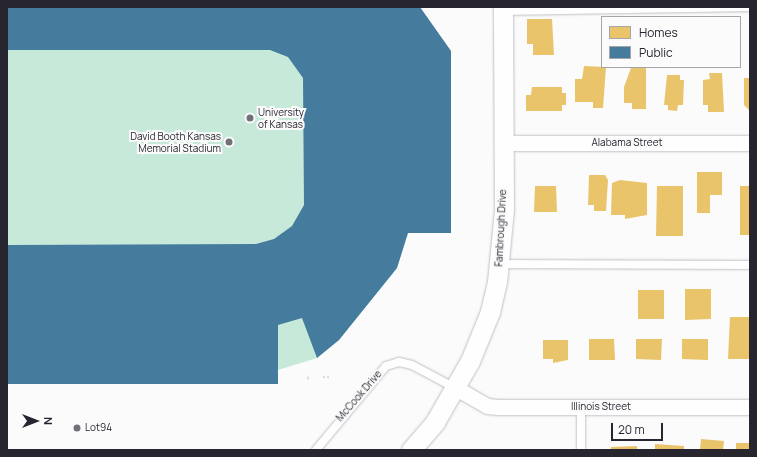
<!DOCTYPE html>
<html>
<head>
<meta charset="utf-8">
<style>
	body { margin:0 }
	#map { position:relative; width:757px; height:457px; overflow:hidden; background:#fbfbfb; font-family:Manrope,sans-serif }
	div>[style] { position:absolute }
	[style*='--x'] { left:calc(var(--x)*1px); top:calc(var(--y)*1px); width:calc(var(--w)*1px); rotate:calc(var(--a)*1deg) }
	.green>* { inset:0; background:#c6e9d9 }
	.homes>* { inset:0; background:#e9c46a }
	.public>* { inset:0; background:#457b9d }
	.path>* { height:2.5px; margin-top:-1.25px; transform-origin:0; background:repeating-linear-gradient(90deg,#dcdcdc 0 2px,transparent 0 4px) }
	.roads { filter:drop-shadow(0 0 1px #c1bfc5) drop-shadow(0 0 1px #c1bfc5) }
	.service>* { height:8px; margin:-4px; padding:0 4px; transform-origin:4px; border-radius:4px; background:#fefefe }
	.minor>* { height:15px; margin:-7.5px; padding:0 7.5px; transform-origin:7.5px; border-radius:7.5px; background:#fefefe }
	.tertiary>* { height:19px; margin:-9.5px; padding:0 9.5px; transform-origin:9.5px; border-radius:9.5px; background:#fefefe }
	.dots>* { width:11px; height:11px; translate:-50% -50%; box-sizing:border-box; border:2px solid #fbfbfb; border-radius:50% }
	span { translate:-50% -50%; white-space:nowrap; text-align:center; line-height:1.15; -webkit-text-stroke:4px #fbfbfb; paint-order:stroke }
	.poi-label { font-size:10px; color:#272530 }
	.left { translate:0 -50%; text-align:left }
	.right { translate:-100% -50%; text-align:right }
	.street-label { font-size:10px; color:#272530 }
	.frame { position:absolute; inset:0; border:8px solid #272530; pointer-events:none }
	.legend { position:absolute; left:601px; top:16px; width:140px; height:52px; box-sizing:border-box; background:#fbfbfb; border:1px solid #a6a5aa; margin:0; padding:5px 7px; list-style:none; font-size:12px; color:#272530 }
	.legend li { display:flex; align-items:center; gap:8px; height:20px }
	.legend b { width:20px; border:1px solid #a6a5aa }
	.north { position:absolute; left:16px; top:401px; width:40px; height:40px; -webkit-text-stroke:3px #fbfbfb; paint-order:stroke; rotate:90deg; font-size:11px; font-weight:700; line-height:16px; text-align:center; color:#272530 }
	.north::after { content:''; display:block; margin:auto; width:14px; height:18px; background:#272530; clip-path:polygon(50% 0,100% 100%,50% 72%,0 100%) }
	.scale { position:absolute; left:611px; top:423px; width:52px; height:18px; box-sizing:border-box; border:2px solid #272530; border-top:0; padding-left:5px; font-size:12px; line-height:14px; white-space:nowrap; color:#272530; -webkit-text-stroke:3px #fbfbfb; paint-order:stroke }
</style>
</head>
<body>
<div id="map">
	<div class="green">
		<div style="clip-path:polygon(7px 7px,420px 8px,451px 51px,451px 233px,408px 233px,397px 268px,339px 340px,317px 358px,278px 370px,278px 384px,7px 384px)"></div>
	</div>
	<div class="homes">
		<div style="clip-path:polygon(527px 19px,552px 19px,554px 55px,533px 55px,533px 44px,527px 44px)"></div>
		<div style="clip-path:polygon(584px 66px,606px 67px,603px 108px,593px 108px,593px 102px,575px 102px,575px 79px,582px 79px)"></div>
		<div style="clip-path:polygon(631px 68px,646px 68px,646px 109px,632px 109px,632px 103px,624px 103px,624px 87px)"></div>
		<div style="clip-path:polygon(709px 73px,722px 73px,724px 112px,708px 112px,708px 105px,703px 105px,703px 80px,710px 79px)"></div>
		<div style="clip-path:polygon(667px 75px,680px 75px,680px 80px,684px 80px,683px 105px,678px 105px,677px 111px,668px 110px,668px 105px,664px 105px)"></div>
		<div style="clip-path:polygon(744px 78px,750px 78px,750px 111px,744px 105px)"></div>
		<div style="clip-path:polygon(532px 87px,562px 87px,562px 93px,566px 93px,566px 105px,562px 105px,562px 111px,526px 111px,526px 95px,531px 95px)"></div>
		<div style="clip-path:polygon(697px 172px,722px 172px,722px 195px,710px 195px,710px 213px,697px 213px)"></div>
		<div style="clip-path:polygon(589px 175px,605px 175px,608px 180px,606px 211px,594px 211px,594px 205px,588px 205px)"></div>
		<div style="clip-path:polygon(620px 180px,647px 183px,647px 215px,625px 219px,625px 215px,611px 215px,612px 183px)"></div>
		<div style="clip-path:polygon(535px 186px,556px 186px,557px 212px,534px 212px)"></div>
		<div style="clip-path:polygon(657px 186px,683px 186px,683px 236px,656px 236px)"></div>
		<div style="clip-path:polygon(740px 186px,750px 186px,750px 235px,740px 235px)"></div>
		<div style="clip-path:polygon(685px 289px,711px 289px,711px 319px,685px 320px)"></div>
		<div style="clip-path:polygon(638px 290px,664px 290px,664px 319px,638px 319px)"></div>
		<div style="clip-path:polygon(730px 317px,750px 317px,750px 359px,728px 359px)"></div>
		<div style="clip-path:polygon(589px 339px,614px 339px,615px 360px,589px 360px)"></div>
		<div style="clip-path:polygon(636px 339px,662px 339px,661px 360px,636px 359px)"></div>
		<div style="clip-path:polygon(682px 339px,708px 339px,708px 360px,682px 359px)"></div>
		<div style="clip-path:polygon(543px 340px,568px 340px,568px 360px,553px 363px,553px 359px,543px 359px)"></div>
		<div style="clip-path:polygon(701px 439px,724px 441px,723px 450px,700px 450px)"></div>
		<div style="clip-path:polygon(736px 443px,750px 443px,750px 450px,736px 450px)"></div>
		<div style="clip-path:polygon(655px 444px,684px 446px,684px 450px,655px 450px)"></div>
		<div style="clip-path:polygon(637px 446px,637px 450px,611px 450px,611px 447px)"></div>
	</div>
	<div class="public">
		<div style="clip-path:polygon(7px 7px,420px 7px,451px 51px,451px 233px,408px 233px,397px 268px,339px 340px,317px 358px,302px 318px,278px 325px,278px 384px,7px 384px,7px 245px,256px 244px,274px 239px,292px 226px,304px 205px,303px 78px,288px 57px,270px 50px,7px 50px)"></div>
	</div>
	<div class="path">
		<div style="--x:323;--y:377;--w:6;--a:0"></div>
		<div style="--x:307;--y:378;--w:4;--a:-14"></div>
	</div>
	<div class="roads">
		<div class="service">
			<div style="--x:503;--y:11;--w:247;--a:-0.9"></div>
			<div style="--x:499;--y:264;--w:251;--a:0.2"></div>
			<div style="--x:581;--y:407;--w:43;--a:90"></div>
			<div style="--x:316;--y:450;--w:109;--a:-50.2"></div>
			<div style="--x:386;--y:366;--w:14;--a:-17"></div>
			<div style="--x:399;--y:362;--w:13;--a:13"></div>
			<div style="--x:412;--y:365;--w:49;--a:28.1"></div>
		</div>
		<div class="minor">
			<div style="--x:504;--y:143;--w:246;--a:0"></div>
			<div style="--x:456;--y:388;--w:36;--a:30"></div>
			<div style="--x:487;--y:406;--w:11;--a:5"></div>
			<div style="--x:498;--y:407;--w:252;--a:0"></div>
		</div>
		<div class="tertiary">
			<div style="--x:411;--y:450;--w:37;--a:-49"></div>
			<div style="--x:435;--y:422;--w:70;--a:-60.2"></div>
			<div style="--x:470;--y:361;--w:53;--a:-67.8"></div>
			<div style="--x:490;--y:312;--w:31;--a:-77"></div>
			<div style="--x:497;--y:282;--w:73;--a:-84.5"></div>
			<div style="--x:504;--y:209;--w:202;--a:-90.3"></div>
		</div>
	</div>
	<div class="dots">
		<div style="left:250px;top:118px;background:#717077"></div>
		<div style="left:229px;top:142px;background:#717077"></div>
		<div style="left:77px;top:428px;background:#717077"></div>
	</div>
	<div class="poi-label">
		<span class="left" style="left:258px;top:118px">University<br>of Kansas</span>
		<span class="right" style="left:221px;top:142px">David Booth Kansas<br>Memorial Stadium</span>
		<span class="left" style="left:85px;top:428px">Lot94</span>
	</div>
	<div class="street-label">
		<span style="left:627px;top:143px">Alabama Street</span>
		<span style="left:501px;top:228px;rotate:-87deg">Fambrough Drive</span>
		<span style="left:359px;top:396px;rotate:-49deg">McCook Drive</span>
		<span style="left:601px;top:407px">Illinois Street</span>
	</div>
	<div class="frame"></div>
	<ul class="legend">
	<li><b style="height:11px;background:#e9c46a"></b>Homes</li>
	<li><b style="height:11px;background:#457b9d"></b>Public</li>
	</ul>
	<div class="north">N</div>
	<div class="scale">20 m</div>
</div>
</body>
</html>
